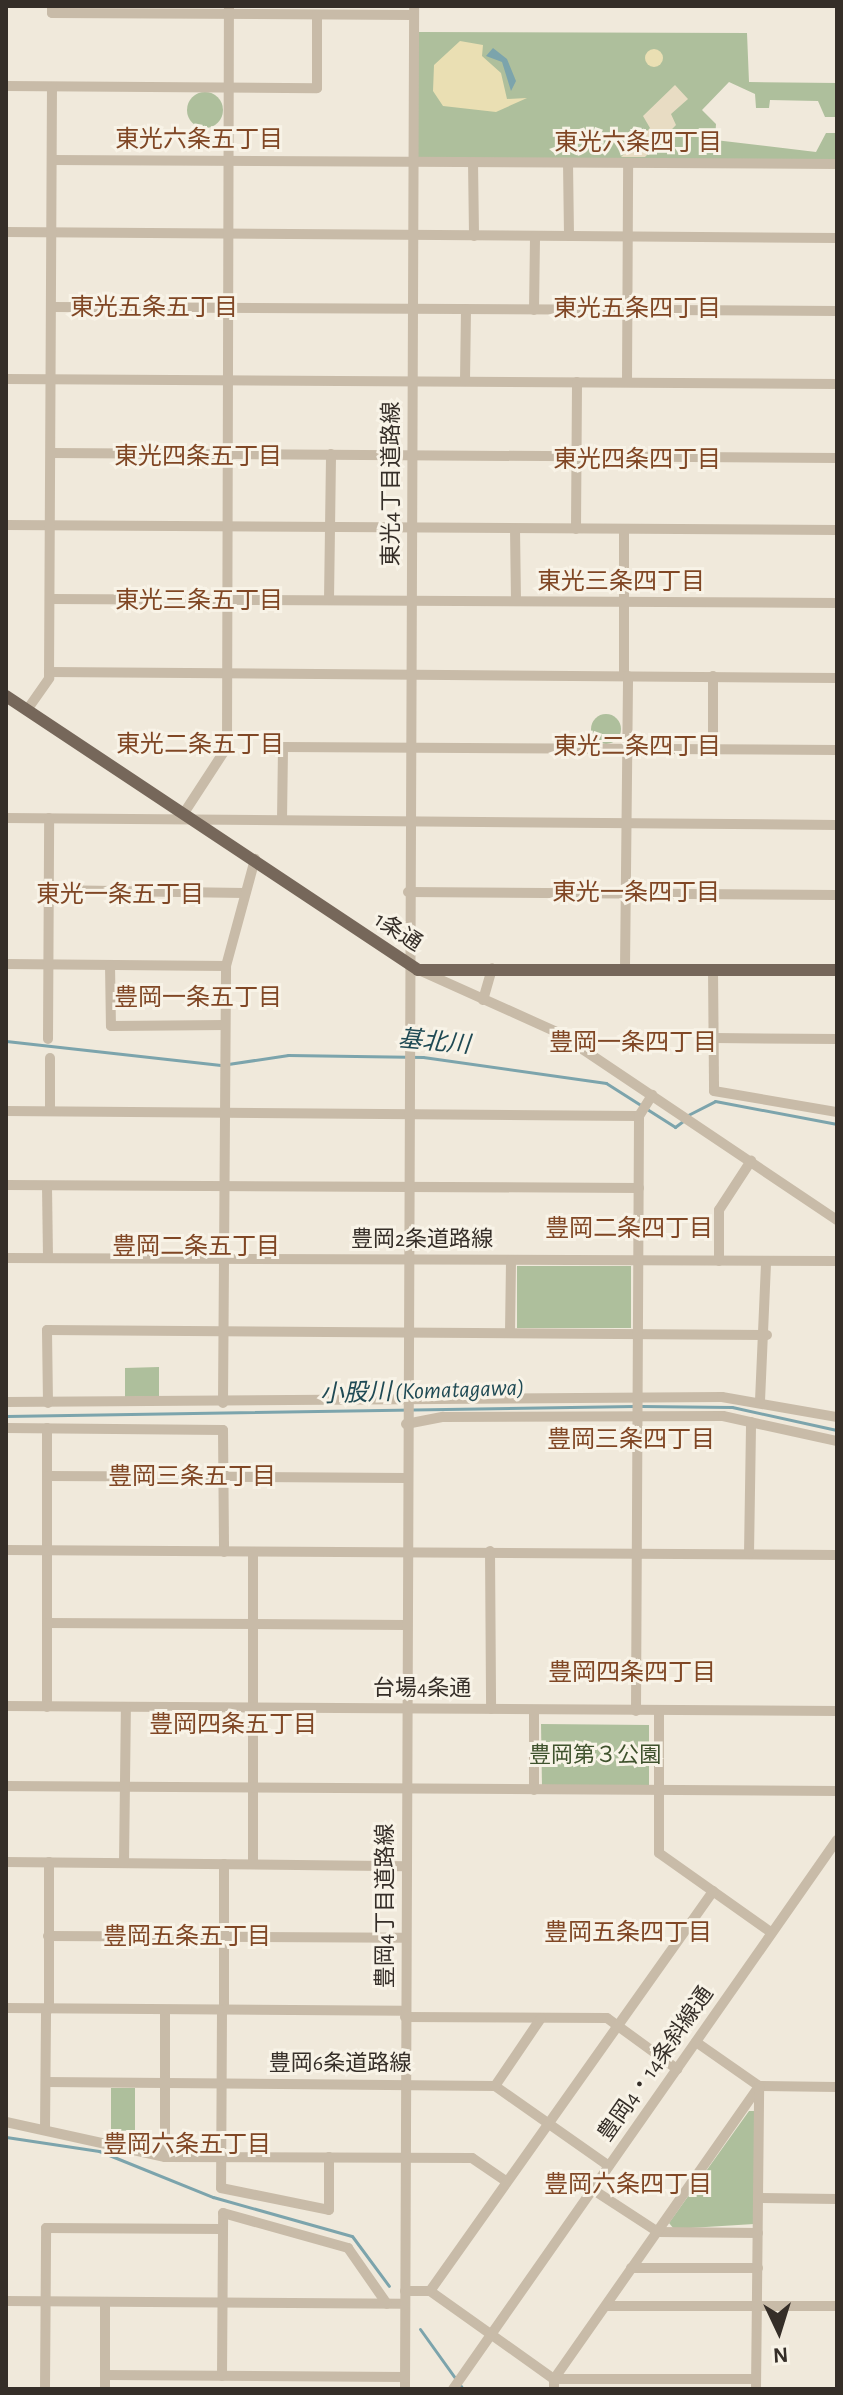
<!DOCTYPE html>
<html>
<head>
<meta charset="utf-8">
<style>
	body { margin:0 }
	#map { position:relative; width:843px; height:2395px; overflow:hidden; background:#f0e9db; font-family:"Alegreya Sans","Noto Sans JP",sans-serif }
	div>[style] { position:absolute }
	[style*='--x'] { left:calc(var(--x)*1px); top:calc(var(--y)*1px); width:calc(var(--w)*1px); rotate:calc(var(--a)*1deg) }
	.green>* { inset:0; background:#aebf9c }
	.round { border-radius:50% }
	.sand>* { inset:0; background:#eadfb3 }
	.plaza>* { inset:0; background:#e8dcc3 }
	.water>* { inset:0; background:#7ca4ac }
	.stream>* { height:3px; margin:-1.5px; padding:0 1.5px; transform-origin:1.5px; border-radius:1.5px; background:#7ca4ac }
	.minor>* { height:10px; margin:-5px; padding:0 5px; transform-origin:5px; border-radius:5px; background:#c8bba8 }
	.major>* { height:12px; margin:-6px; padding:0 6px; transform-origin:6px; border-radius:6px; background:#76675a }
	span { translate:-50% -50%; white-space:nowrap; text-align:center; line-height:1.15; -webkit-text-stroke:6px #f8f3e7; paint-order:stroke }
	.street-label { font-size:22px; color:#352e28 }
	.park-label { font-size:22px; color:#3f522d }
	.neighbourhood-label { font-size:24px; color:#804725 }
	.water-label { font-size:24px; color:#1f4a54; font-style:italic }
	.frame { position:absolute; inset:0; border:8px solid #352e28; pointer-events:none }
	.north { position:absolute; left:739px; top:2291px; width:80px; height:80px; -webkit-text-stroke:6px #f8f3e7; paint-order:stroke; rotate:176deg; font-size:22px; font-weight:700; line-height:32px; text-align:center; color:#352e28 }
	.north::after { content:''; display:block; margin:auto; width:28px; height:36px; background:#352e28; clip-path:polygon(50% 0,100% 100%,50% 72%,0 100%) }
</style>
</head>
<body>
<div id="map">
	<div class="green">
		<div style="clip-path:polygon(417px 32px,747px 33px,749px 82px,837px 83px,837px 117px,825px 117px,818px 101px,770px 100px,769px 108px,756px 108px,755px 94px,729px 82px,702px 110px,716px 124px,715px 140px,816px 152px,826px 133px,837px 133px,837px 163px,416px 159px)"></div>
		<div class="round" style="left:187px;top:92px;width:36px;height:36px"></div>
		<div class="round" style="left:591px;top:714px;width:30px;height:30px"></div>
		<div style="clip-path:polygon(517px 1266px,631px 1266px,631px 1328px,517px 1328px)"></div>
		<div style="clip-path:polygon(159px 1367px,159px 1396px,125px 1397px,125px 1368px)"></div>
		<div style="clip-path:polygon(541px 1724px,649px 1725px,649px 1787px,542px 1786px)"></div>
		<div style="clip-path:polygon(111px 2088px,135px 2088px,135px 2143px,111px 2135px)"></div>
		<div style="clip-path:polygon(749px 2111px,755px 2111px,754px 2224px,674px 2229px,669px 2223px)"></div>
	</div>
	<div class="sand">
		<div style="clip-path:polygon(460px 41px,483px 45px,482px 56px,501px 73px,507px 99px,527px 98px,496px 112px,443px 106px,433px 91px,434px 65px)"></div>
		<div class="round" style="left:645px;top:49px;width:18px;height:18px"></div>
	</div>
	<div class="plaza">
		<div style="clip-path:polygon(675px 85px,688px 99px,671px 114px,676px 125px,645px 157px,621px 157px,650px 128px,643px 116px)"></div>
	</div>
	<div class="water">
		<div style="clip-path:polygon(493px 48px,507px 59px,516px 81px,511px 91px,502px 62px,486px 56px)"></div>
	</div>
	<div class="stream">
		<div style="--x:6;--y:1041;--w:216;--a:6.4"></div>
		<div style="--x:228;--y:1064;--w:61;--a:-8.5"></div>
		<div style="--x:288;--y:1055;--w:135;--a:0.8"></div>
		<div style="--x:423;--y:1057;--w:185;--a:8.1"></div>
		<div style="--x:606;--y:1083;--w:82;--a:32.5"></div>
		<div style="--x:675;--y:1127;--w:10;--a:-37"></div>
		<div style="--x:688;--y:1115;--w:30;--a:-27"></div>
		<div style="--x:715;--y:1101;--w:124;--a:10.7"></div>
		<div style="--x:641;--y:1406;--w:91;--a:0.6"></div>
		<div style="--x:732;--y:1407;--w:107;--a:12.4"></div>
		<div style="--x:6;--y:1416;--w:628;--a:-0.91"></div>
		<div style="--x:6;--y:2137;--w:94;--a:8.6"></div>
		<div style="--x:99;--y:2151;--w:123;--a:22"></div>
		<div style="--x:213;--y:2197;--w:144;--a:15.7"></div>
		<div style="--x:352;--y:2236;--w:62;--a:53.5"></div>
		<div style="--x:420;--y:2329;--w:74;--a:54.4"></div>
	</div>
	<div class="minor">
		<div style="--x:52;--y:6;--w:7;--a:90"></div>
		<div style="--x:52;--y:13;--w:361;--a:0.3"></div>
		<div style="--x:6;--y:86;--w:311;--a:0.4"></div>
		<div style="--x:317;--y:88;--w:73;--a:-90"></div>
		<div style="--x:52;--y:160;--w:785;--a:0.29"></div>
		<div style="--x:473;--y:162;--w:74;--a:89.2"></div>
		<div style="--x:568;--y:163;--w:73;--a:89.2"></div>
		<div style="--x:6;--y:232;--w:831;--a:0.41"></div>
		<div style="--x:52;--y:307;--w:785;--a:0.29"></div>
		<div style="--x:534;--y:310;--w:74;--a:-89.2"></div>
		<div style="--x:6;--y:379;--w:831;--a:0.34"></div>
		<div style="--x:465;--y:381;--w:72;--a:-89.2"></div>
		<div style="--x:627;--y:382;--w:219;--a:-89.7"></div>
		<div style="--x:51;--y:453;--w:786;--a:0.36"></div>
		<div style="--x:6;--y:525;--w:831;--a:0.34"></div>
		<div style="--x:515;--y:529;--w:71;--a:89.2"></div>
		<div style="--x:576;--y:529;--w:147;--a:-89.6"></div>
		<div style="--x:624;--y:530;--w:146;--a:90"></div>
		<div style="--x:51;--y:599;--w:786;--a:0.29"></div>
		<div style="--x:329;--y:600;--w:146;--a:-89.2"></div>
		<div style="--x:49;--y:672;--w:788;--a:0.44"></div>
		<div style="--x:27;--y:710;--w:39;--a:-55"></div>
		<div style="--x:49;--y:678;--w:591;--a:-89.71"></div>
		<div style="--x:713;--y:749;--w:73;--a:-90"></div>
		<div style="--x:184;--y:813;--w:79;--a:-56.9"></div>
		<div style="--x:227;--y:747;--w:741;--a:-89.85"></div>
		<div style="--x:6;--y:818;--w:831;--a:0.48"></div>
		<div style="--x:282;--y:820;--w:73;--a:-89.2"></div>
		<div style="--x:283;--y:747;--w:554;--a:0.31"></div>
		<div style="--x:49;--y:890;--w:195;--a:0.9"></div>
		<div style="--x:408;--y:892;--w:429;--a:0.4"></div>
		<div style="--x:6;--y:964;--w:220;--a:0.5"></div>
		<div style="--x:110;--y:965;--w:61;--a:89.1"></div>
		<div style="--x:111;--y:1026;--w:114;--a:-0.5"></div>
		<div style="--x:625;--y:968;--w:292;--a:-89.4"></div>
		<div style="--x:713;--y:969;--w:122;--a:89.5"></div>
		<div style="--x:714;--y:1091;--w:125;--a:9.7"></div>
		<div style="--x:421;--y:971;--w:149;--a:24.2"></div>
		<div style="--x:557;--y:1032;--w:337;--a:33.9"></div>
		<div style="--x:483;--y:1000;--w:33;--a:-74"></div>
		<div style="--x:714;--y:1038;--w:123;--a:0.5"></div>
		<div style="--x:48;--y:1039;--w:221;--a:-89.7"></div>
		<div style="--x:6;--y:1111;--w:633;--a:0.45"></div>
		<div style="--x:50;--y:1111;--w:53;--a:-90"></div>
		<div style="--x:6;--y:1185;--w:633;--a:0.27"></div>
		<div style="--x:47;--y:1186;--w:72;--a:89.2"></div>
		<div style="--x:6;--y:1258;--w:831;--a:0.21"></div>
		<div style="--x:719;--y:1261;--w:51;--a:-90"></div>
		<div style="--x:719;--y:1210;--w:59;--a:-56.9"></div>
		<div style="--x:510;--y:1333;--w:73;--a:-89.2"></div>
		<div style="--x:760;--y:1401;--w:140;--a:-87.5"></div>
		<div style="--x:6;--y:1402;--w:716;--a:-0.4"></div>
		<div style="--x:722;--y:1397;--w:117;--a:9.9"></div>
		<div style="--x:48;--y:1403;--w:73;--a:-90.8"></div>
		<div style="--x:47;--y:1330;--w:720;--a:0.4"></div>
		<div style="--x:223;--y:1403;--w:437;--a:-89.6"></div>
		<div style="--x:226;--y:966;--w:111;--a:-74.8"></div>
		<div style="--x:406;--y:1424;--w:38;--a:-11"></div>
		<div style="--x:443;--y:1417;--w:280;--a:-0.2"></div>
		<div style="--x:723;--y:1416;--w:117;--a:12.4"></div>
		<div style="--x:6;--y:1428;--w:217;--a:0.5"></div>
		<div style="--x:223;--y:1430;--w:122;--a:89.5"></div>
		<div style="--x:47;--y:1428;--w:279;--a:90"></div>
		<div style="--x:48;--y:1476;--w:359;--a:0.3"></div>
		<div style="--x:6;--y:1550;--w:831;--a:0.34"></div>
		<div style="--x:490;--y:1551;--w:158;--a:89.6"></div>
		<div style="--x:253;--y:1552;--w:312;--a:90"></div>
		<div style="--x:749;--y:1554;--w:132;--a:-89.1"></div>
		<div style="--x:47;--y:1623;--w:359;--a:0.3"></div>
		<div style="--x:6;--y:1706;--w:831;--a:0.34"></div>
		<div style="--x:534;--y:1710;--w:80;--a:90"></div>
		<div style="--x:659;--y:1710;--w:143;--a:90"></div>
		<div style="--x:659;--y:1853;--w:138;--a:35.3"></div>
		<div style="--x:636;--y:1711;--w:595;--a:-89.71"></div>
		<div style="--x:639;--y:1116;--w:25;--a:-58"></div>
		<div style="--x:6;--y:1786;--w:831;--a:0.34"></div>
		<div style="--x:6;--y:1862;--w:400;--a:0.6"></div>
		<div style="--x:124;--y:1863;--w:156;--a:-89.3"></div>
		<div style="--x:224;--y:1864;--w:146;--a:90"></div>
		<div style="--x:48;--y:1936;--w:358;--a:0.3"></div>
		<div style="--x:6;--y:2008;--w:399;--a:0.4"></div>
		<div style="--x:49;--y:2009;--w:147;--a:-90"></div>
		<div style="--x:222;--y:2010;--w:178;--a:90.3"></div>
		<div style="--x:221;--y:2188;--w:110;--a:11.5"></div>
		<div style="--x:329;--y:2210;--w:53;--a:-90"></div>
		<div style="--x:405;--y:2017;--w:202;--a:0.3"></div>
		<div style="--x:607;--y:2018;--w:87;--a:36.1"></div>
		<div style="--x:696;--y:2042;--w:77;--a:34.9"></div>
		<div style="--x:759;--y:2086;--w:78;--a:0.7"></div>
		<div style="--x:46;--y:2082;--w:449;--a:0.5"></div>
		<div style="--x:495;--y:2086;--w:139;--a:35.1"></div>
		<div style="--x:495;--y:2086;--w:82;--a:-55.9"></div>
		<div style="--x:6;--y:2122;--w:163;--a:12.4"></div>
		<div style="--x:165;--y:2157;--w:307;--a:0.2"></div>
		<div style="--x:472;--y:2158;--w:42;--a:34.4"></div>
		<div style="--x:45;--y:2130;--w:121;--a:-89.5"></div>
		<div style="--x:165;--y:2157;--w:147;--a:-90"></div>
		<div style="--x:592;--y:2189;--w:79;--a:33.1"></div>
		<div style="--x:658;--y:2232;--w:100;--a:0.6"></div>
		<div style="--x:758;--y:2198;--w:79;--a:0.7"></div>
		<div style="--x:631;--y:2268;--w:127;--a:0"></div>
		<div style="--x:405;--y:2291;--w:25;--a:0"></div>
		<div style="--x:430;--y:2291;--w:152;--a:35.4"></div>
		<div style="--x:554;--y:2379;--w:202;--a:0"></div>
		<div style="--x:430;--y:2291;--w:490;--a:-54.7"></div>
		<div style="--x:6;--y:2301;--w:398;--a:0.4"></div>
		<div style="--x:606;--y:2306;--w:231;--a:0"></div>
		<div style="--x:105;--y:2375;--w:300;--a:0.4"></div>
		<div style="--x:222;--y:2376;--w:163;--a:-89.6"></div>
		<div style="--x:223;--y:2213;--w:130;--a:15.6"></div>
		<div style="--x:348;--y:2248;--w:68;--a:55.1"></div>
		<div style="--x:45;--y:2389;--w:161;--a:-89.6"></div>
		<div style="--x:46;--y:2228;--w:176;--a:0.3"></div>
		<div style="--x:105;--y:2389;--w:87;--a:-90"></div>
		<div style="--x:405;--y:2389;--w:2383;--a:-89.78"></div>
		<div style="--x:453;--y:2389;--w:670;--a:-55.03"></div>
		<div style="--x:554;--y:2389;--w:10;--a:-90"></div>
		<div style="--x:554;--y:2379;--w:358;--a:-55"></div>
		<div style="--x:756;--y:2389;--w:301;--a:-89.4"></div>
	</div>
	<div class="major">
		<div style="--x:6;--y:696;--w:495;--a:33.6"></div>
		<div style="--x:418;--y:970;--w:419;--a:0"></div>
	</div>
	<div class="street-label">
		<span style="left:392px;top:484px;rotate:-90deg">東光4丁目道路線</span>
		<span style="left:398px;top:932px;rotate:33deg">1条通</span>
		<span style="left:422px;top:1240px">豊岡2条道路線</span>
		<span style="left:422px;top:1689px">台場4条通</span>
		<span style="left:386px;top:1906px;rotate:-90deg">豊岡4丁目道路線</span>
		<span style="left:340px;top:2064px">豊岡6条道路線</span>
		<span style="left:656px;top:2064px;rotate:-55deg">豊岡4・14条斜線通</span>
	</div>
	<div class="park-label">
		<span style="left:595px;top:1756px">豊岡第３公園</span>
	</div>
	<div class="neighbourhood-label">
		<span style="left:199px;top:141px">東光六条五丁目</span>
		<span style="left:638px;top:144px">東光六条四丁目</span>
		<span style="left:154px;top:309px">東光五条五丁目</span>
		<span style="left:637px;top:310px">東光五条四丁目</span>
		<span style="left:198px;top:458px">東光四条五丁目</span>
		<span style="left:637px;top:461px">東光四条四丁目</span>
		<span style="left:621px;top:583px">東光三条四丁目</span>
		<span style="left:199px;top:602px">東光三条五丁目</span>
		<span style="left:200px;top:746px">東光二条五丁目</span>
		<span style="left:637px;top:748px">東光二条四丁目</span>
		<span style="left:636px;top:894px">東光一条四丁目</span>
		<span style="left:120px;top:896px">東光一条五丁目</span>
		<span style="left:198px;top:999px">豊岡一条五丁目</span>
		<span style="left:633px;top:1044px">豊岡一条四丁目</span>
		<span style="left:629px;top:1230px">豊岡二条四丁目</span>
		<span style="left:196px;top:1248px">豊岡二条五丁目</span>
		<span style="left:631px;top:1441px">豊岡三条四丁目</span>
		<span style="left:192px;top:1478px">豊岡三条五丁目</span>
		<span style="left:632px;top:1674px">豊岡四条四丁目</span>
		<span style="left:233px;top:1726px">豊岡四条五丁目</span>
		<span style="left:628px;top:1934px">豊岡五条四丁目</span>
		<span style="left:187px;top:1938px">豊岡五条五丁目</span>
		<span style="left:187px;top:2146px">豊岡六条五丁目</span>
		<span style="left:628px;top:2186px">豊岡六条四丁目</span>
	</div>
	<div class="water-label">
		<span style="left:434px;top:1043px;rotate:5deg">基北川</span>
		<span style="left:422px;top:1392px;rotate:-2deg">小股川 (Komatagawa)</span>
	</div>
	<div class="frame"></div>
	<div class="north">N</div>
</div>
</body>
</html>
